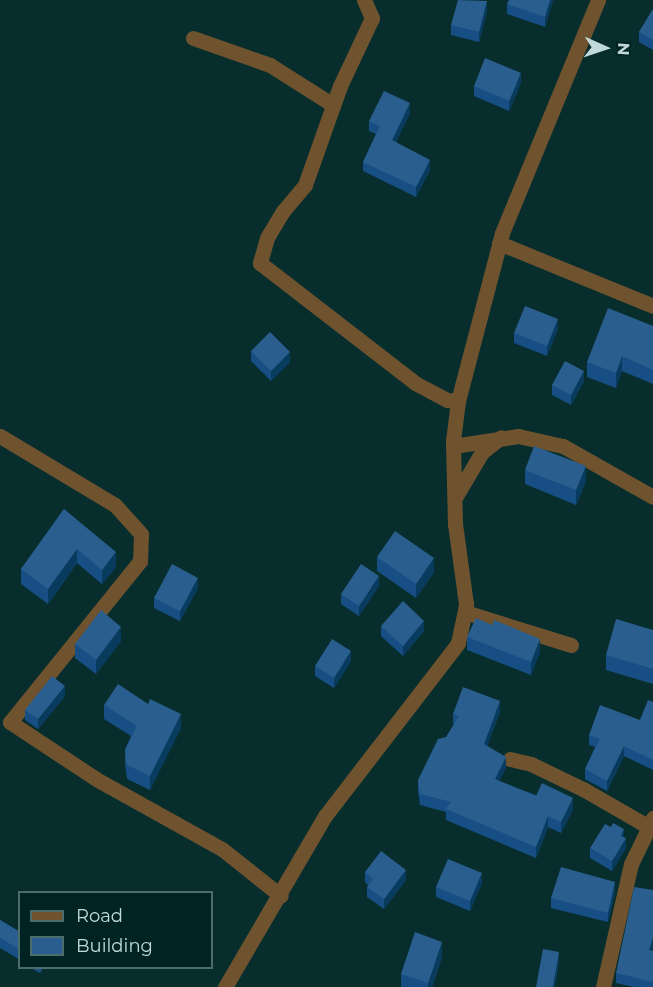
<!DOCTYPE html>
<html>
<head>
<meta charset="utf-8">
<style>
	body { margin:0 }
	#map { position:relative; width:653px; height:987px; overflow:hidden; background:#072d2d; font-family:Montserrat,sans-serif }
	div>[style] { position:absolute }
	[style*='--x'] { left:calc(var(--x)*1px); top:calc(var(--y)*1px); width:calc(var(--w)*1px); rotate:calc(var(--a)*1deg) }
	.minor>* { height:15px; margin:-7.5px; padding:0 7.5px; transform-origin:7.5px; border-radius:7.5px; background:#6f532f }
	.wall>* { inset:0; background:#174f85 }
	.shaded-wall>* { inset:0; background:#093b5e }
	.building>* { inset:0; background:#295e8e }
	span { translate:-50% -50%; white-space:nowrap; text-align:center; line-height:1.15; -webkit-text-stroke:4.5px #002423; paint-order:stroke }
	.legend { position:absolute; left:18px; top:891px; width:195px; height:78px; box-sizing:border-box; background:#002423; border:2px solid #4d6d6c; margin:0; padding:8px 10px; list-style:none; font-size:18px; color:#c1dad9 }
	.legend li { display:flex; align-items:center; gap:12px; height:30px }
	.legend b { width:30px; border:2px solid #4d6d6c }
	.north { position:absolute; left:575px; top:18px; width:60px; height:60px; -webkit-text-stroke:4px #002423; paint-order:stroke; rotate:93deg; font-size:16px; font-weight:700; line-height:24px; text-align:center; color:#c1dad9 }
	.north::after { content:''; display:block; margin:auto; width:21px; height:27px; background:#c1dad9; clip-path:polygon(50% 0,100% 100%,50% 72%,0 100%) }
</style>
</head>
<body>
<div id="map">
	<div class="minor">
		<div style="--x:364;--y:0;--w:20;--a:66"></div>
		<div style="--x:372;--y:18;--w:75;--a:115.2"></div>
		<div style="--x:340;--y:86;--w:105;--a:109.5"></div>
		<div style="--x:305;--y:185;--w:34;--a:130"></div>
		<div style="--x:283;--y:211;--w:31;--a:121"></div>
		<div style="--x:267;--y:238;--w:26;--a:106"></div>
		<div style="--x:260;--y:263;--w:196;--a:37.7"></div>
		<div style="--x:415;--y:383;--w:36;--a:28"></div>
		<div style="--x:447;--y:400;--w:11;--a:5"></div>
		<div style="--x:193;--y:38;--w:82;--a:19.3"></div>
		<div style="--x:270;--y:65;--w:75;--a:32.4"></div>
		<div style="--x:499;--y:243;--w:166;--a:22.2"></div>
		<div style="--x:0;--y:436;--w:134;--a:31"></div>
		<div style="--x:115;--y:505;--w:39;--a:48"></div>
		<div style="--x:141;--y:534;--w:27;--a:92"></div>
		<div style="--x:140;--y:561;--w:207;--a:128.9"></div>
		<div style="--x:10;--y:722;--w:103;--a:33.5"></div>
		<div style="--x:96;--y:779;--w:144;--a:29.1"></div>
		<div style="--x:222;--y:849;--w:75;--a:38.5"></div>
		<div style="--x:453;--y:446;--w:66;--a:-8.7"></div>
		<div style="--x:518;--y:436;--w:46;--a:12.5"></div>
		<div style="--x:563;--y:446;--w:103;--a:29.5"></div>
		<div style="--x:456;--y:496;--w:51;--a:-59.4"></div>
		<div style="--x:482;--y:452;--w:24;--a:-38"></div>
		<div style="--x:465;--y:612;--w:111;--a:17.3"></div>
		<div style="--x:510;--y:759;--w:22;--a:13"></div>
		<div style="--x:531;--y:764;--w:58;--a:25.7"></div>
		<div style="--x:583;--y:789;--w:76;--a:29.9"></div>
		<div style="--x:649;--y:827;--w:10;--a:-66"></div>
		<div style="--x:225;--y:987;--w:198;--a:-59.7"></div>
		<div style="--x:325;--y:816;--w:218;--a:-52.4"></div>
		<div style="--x:458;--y:643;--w:40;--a:-78"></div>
		<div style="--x:466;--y:604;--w:81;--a:-97.8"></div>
		<div style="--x:455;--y:524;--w:83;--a:-91.4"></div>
		<div style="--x:453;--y:441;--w:40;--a:-82.9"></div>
		<div style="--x:458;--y:401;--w:174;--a:-75.3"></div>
		<div style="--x:502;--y:233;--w:252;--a:-67.6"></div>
		<div style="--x:603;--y:987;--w:126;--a:-77.2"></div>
		<div style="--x:631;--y:864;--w:41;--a:-64.1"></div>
	</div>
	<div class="wall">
		<div style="clip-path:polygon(553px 0,545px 27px,507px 14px,507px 4px)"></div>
		<div style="clip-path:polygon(653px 9px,653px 50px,639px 42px,639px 32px)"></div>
		<div style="clip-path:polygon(487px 11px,479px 42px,451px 35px,451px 25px)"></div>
		<div style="clip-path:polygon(521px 83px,509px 111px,474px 96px,474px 86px)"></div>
		<div style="clip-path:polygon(410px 113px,396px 142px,430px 170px,416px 197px,363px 171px,363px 162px,376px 134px,369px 131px,369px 121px)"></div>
		<div style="clip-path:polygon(653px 326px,653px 384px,622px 371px,616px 388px,587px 377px,587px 362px)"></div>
		<div style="clip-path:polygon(558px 329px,547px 356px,514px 343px,514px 333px)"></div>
		<div style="clip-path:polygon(251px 351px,290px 362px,271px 381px,251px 361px)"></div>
		<div style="clip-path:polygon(584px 381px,571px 405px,552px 395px,552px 385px)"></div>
		<div style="clip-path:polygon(525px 470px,586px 481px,576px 505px,525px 484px)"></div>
		<div style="clip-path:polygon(64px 509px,116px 567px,102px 584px,77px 563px,48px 604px,21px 584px,21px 569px)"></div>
		<div style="clip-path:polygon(377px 557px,434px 572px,416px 598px,377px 571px)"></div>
		<div style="clip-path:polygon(379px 586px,359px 616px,341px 604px,341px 594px)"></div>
		<div style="clip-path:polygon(198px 588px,180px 621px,154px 608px,154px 598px)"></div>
		<div style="clip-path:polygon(381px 626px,424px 631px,403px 656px,381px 636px)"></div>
		<div style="clip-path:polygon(653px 630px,653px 684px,606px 670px,606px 655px)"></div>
		<div style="clip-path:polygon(467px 637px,540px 652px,531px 675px,467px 650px)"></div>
		<div style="clip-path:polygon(121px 641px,96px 674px,75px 658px,75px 644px)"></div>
		<div style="clip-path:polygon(351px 661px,334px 688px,315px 676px,315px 666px)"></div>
		<div style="clip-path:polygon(65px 696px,38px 729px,25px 720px,25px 710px)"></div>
		<div style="clip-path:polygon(653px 702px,653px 770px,624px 756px,607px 791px,585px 779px,585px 769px,595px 747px,589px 745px,589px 735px,640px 720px)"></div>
		<div style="clip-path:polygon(148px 704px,181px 728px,150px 790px,127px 779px,125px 764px,125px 750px,131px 736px,104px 719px,104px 705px)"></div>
		<div style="clip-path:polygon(500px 712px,487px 746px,506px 768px,499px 781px,573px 809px,561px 833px,548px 827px,536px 858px,446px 820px,446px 812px,420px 805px,418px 791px,418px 780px,454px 725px,453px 724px,453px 714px)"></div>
		<div style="clip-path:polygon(624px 838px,626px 848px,612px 871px,590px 858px,590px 848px)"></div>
		<div style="clip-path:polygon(365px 872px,406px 880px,384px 909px,367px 897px,367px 887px,368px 885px,365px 882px)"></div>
		<div style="clip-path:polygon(482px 883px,470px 911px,436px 897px,436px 887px)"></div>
		<div style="clip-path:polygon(653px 890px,653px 946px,652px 951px,653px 951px,653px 987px,634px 987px,616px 983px,616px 973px)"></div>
		<div style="clip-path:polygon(615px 892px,608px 922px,551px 908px,551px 898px)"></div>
		<div style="clip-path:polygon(0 920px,20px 932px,20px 960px,0 948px)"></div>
		<div style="clip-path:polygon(442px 957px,432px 987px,401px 987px,401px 974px)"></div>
		<div style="clip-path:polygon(31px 968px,43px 968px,40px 973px)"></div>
	</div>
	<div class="shaded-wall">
		<div style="clip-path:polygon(550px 0,553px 0,545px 27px,545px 17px)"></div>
		<div style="clip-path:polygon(487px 1px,487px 11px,479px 42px,479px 32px)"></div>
		<div style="clip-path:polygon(521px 73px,521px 83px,509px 111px,509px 101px)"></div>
		<div style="clip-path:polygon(410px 103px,410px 113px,392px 150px,392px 140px)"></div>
		<div style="clip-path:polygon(430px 160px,430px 170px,416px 197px,416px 187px)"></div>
		<div style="clip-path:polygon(558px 319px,558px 329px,547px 356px,547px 346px)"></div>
		<div style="clip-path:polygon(290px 352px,290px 362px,271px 381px,271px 371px)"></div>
		<div style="clip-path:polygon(622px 356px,622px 371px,616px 388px,616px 373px)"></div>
		<div style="clip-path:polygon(584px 371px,584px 381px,571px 405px,571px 395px)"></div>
		<div style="clip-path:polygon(586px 466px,586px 481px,576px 505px,576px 490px)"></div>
		<div style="clip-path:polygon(77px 549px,77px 563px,48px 604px,48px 589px)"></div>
		<div style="clip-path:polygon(116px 552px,116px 567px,102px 584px,102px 570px)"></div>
		<div style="clip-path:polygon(434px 558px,434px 572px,416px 598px,416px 584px)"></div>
		<div style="clip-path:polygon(379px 576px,379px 586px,359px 616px,359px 606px)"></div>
		<div style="clip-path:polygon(198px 578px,198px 588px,180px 621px,180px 611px)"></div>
		<div style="clip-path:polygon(424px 621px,424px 631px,403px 656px,403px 646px)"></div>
		<div style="clip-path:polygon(121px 627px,121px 641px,96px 674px,96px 660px)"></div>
		<div style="clip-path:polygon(540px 639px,540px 652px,531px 675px,531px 662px)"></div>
		<div style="clip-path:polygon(351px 651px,351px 661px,334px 688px,334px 678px)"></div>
		<div style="clip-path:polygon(65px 686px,65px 696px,38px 729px,38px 719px)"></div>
		<div style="clip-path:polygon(500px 701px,500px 712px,484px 754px,484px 744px)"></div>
		<div style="clip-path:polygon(181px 714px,181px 728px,150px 790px,150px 776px)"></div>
		<div style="clip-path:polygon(624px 746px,624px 756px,607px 791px,607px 781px)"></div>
		<div style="clip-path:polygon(506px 757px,506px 768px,495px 790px,495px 779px)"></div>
		<div style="clip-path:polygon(573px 798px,573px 809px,561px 833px,561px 822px)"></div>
		<div style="clip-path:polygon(548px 816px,548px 827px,536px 858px,536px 847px)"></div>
		<div style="clip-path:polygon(624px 829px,624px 839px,621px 836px)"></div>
		<div style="clip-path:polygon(626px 838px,626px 848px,612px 871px,612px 861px)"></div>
		<div style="clip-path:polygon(406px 870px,406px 880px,384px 909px,384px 899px)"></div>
		<div style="clip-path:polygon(482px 873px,482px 883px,470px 911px,470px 901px)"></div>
		<div style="clip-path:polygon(615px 882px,615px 892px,608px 922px,608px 913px)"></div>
		<div style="clip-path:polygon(653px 937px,653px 946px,649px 960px,649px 950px)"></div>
		<div style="clip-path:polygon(442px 942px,442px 957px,432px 987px,428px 987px,428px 983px)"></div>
		<div style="clip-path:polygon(559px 952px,559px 962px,555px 987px,553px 987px)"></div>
	</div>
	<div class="building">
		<div style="clip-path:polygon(458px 0,487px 1px,479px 32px,451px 25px)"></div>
		<div style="clip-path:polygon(509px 0,550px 0,545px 17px,507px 4px)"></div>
		<div style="clip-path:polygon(653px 9px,653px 40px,639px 32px)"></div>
		<div style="clip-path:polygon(485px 58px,521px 73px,509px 101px,474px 86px)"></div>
		<div style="clip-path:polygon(384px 91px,410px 103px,392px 140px,430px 160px,416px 187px,363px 162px,380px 126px,369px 121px)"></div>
		<div style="clip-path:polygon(525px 306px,558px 319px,547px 346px,514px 333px)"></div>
		<div style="clip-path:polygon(608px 308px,653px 326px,653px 370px,622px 356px,616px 373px,587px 362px)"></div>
		<div style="clip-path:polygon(270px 332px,290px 352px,271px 371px,251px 351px)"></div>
		<div style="clip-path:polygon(565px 361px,584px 371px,571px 395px,552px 385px)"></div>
		<div style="clip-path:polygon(534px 446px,586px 466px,576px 490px,525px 470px)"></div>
		<div style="clip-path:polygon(64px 509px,116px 552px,102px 570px,77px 549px,48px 589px,21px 569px)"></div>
		<div style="clip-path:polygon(395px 531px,434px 558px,416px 584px,377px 557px)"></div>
		<div style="clip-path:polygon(172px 564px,198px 578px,180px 611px,154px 598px)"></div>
		<div style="clip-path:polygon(361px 564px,379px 576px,359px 606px,341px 594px)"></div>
		<div style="clip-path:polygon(403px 601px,424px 621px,403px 646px,381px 626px)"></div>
		<div style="clip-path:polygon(101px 610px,121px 627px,96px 660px,75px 644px)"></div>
		<div style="clip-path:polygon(476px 618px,492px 625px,494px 620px,540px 639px,531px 662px,467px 637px)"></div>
		<div style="clip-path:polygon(616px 619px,653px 630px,653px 669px,606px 655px)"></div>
		<div style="clip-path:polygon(332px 639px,351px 651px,334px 678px,315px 666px)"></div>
		<div style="clip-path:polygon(52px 676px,65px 686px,38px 719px,25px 710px)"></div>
		<div style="clip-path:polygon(118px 684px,148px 704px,150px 699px,181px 714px,150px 776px,127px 765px,125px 750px,137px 726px,104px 705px)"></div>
		<div style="clip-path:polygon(463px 687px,500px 701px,484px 744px,506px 757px,495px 779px,536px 796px,542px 783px,573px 798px,561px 822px,548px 816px,536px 847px,446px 809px,451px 802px,420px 794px,418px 780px,438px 739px,446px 737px,459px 716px,453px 714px)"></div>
		<div style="clip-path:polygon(648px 700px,653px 702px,653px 760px,624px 746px,607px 781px,585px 769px,600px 739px,589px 735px,600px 705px,640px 720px)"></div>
		<div style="clip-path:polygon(613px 823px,624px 829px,621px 836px,626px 838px,612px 861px,590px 848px,605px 824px,611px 827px)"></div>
		<div style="clip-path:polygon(381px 851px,406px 870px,384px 899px,367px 887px,373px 879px,365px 872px)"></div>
		<div style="clip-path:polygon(448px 859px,482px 873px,470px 901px,436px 887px)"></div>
		<div style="clip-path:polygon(561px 867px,615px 882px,608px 913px,551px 898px)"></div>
		<div style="clip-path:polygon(634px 887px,653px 890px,653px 937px,649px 950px,653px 951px,653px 982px,616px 973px)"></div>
		<div style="clip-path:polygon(0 920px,20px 932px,20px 950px,0 938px)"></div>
		<div style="clip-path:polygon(415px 932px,442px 942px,428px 983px,401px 974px)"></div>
		<div style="clip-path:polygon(543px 949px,559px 952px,553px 987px,536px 987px)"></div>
	</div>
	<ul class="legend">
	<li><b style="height:8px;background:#6f532f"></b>Road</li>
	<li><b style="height:16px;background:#295e8e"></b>Building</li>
	</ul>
	<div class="north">N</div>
</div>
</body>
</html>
